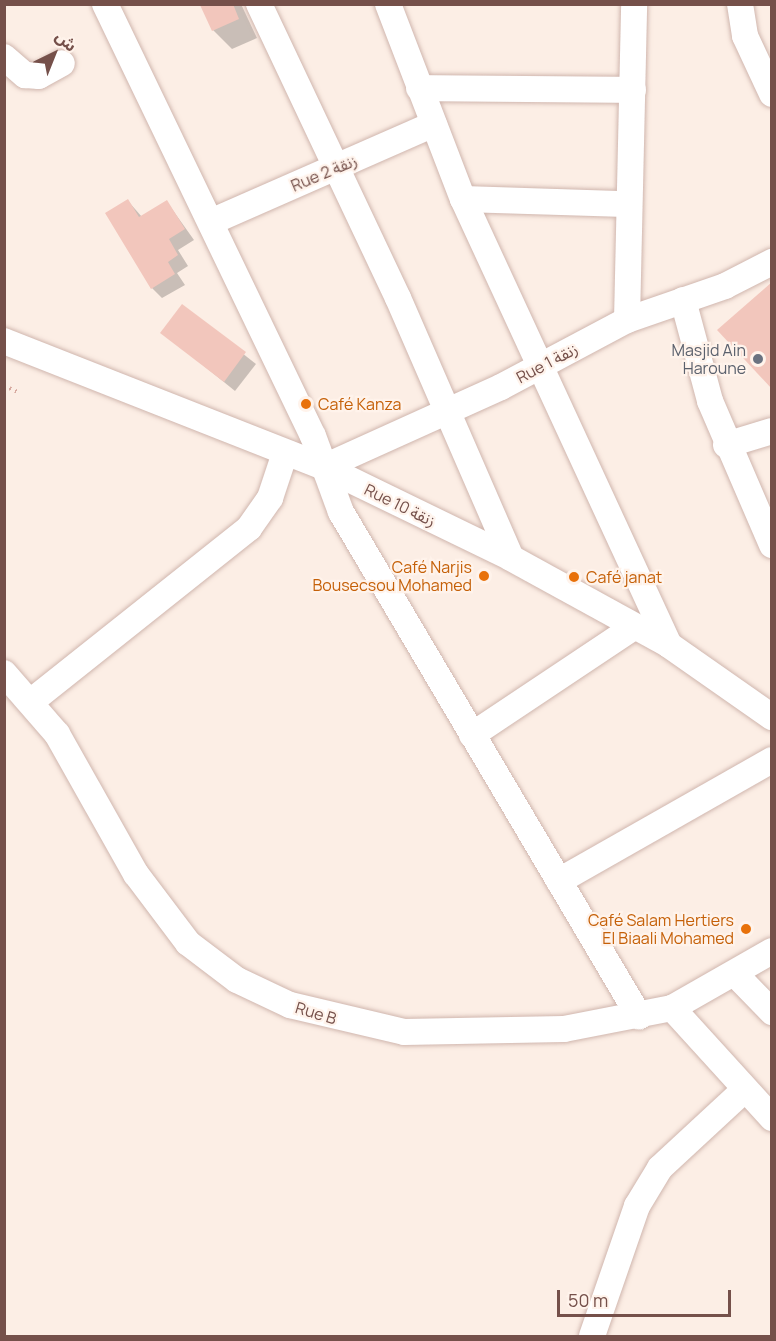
<!DOCTYPE html>
<html>
<head>
<meta charset="utf-8">
<style>
	body { margin:0 }
	#map { position:relative; width:776px; height:1341px; overflow:hidden; background:#fceee5; font-family:Manrope,"Noto Sans Arabic",sans-serif }
	div>[style] { position:absolute }
	[style*='--x'] { left:calc(var(--x)*1px); top:calc(var(--y)*1px); width:calc(var(--w)*1px); rotate:calc(var(--a)*1deg) }
	.shadow>* { inset:0; background:#0003 }
	.building>* { inset:0; background:#f2c6bc }
	.path>* { height:4px; margin-top:-2px; transform-origin:0; background:repeating-linear-gradient(90deg,#d7a99f 0 1.5px,transparent 0 6px) }
	.roads { filter:drop-shadow(0 0 2px #d0b6ae) drop-shadow(0 0 2px #d0b6ae) }
	.minor>* { height:26px; margin:-13px; padding:0 13px; transform-origin:13px; border-radius:13px; background:#fff }
	.dots>* { width:16px; height:16px; translate:-50% -50%; box-sizing:border-box; border:3px solid #fff3eb; border-radius:50% }
	span { translate:-50% -50%; white-space:nowrap; text-align:center; line-height:1.15; -webkit-text-stroke:4.5px #fff3eb; paint-order:stroke }
	.street-label { font-size:16px; color:#75504a }
	.worship-label { font-size:16px; color:#5b616d }
	.right { translate:-100% -50%; text-align:right }
	.food-label { font-size:16px; color:#c56008 }
	.left { translate:0 -50%; text-align:left }
	.frame { position:absolute; inset:0; border:6px solid #75504a; pointer-events:none }
	.north { position:absolute; left:24px; top:24px; width:60px; height:60px; -webkit-text-stroke:4px #fff3eb; paint-order:stroke; rotate:43deg; font-size:16px; font-weight:700; line-height:24px; text-align:center; color:#75504a }
	.north::after { content:''; display:block; margin:auto; width:21px; height:27px; background:#75504a; clip-path:polygon(50% 0,100% 100%,50% 72%,0 100%) }
	.scale { position:absolute; left:557px; top:1290px; width:174px; height:27px; box-sizing:border-box; border:3px solid #75504a; border-top:0; padding-left:8px; font-size:18px; line-height:21px; white-space:nowrap; color:#75504a; -webkit-text-stroke:4px #fff3eb; paint-order:stroke }
</style>
</head>
<body>
<div id="map">
	<div class="shadow">
		<div style="clip-path:polygon(241px 4px,257px 38px,232px 49px,213px 30px,202px 6px)"></div>
		<div style="clip-path:polygon(128px 201px,142px 217px,167px 202px,194px 240px,178px 250px,188px 266px,177px 273px,185px 285px,162px 298px,152px 288px)"></div>
		<div style="clip-path:polygon(182px 306px,256px 364px,235px 391px,162px 332px)"></div>
	</div>
	<div class="building">
		<div style="clip-path:polygon(233px 4px,239px 19px,212px 31px,200px 5px)"></div>
		<div style="clip-path:polygon(128px 199px,139px 217px,167px 200px,185px 229px,169px 239px,178px 255px,168px 262px,175px 274px,151px 289px,105px 213px)"></div>
		<div style="clip-path:polygon(772px 282px,772px 389px,717px 330px)"></div>
		<div style="clip-path:polygon(182px 304px,246px 352px,224px 382px,160px 333px)"></div>
	</div>
	<div class="path">
		<div style="--x:4;--y:386;--w:15;--a:23"></div>
	</div>
	<div class="roads">
		<div class="minor">
			<div style="--x:105;--y:4;--w:479;--a:64.3"></div>
			<div style="--x:313;--y:436;--w:81;--a:69.8"></div>
			<div style="--x:341;--y:512;--w:586;--a:59.41"></div>
			<div style="--x:259;--y:4;--w:325;--a:64.7"></div>
			<div style="--x:398;--y:298;--w:283;--a:66.5"></div>
			<div style="--x:388;--y:4;--w:209;--a:69"></div>
			<div style="--x:463;--y:199;--w:491;--a:65.2"></div>
			<div style="--x:740;--y:4;--w:32;--a:81"></div>
			<div style="--x:745;--y:36;--w:64;--a:65"></div>
			<div style="--x:4;--y:57;--w:28;--a:41"></div>
			<div style="--x:25;--y:75;--w:14;--a:4"></div>
			<div style="--x:39;--y:76;--w:26;--a:-29"></div>
			<div style="--x:419;--y:88;--w:214;--a:0.5"></div>
			<div style="--x:463;--y:199;--w:163;--a:1.8"></div>
			<div style="--x:213;--y:221;--w:241;--a:-23.7"></div>
			<div style="--x:683;--y:300;--w:105;--a:75"></div>
			<div style="--x:710;--y:401;--w:157;--a:66.7"></div>
			<div style="--x:627;--y:320;--w:316;--a:-88.7"></div>
			<div style="--x:4;--y:341;--w:344;--a:21.5"></div>
			<div style="--x:324;--y:467;--w:208;--a:25.9"></div>
			<div style="--x:511;--y:558;--w:180;--a:28.8"></div>
			<div style="--x:669;--y:645;--w:126;--a:35"></div>
			<div style="--x:726;--y:445;--w:48;--a:-16.9"></div>
			<div style="--x:324;--y:467;--w:194;--a:-24.3"></div>
			<div style="--x:501;--y:387;--w:143;--a:-28"></div>
			<div style="--x:627;--y:320;--w:104;--a:-19.1"></div>
			<div style="--x:725;--y:286;--w:53;--a:-27.1"></div>
			<div style="--x:4;--y:673;--w:81;--a:49"></div>
			<div style="--x:57;--y:734;--w:161;--a:60.6"></div>
			<div style="--x:136;--y:874;--w:86;--a:53"></div>
			<div style="--x:188;--y:943;--w:61;--a:37.1"></div>
			<div style="--x:237;--y:980;--w:59;--a:25.3"></div>
			<div style="--x:290;--y:1005;--w:117;--a:13.3"></div>
			<div style="--x:404;--y:1032;--w:160;--a:-1.1"></div>
			<div style="--x:564;--y:1029;--w:110;--a:-11"></div>
			<div style="--x:672;--y:1008;--w:115;--a:-29.7"></div>
			<div style="--x:33;--y:700;--w:276;--a:-38.5"></div>
			<div style="--x:249;--y:528;--w:37;--a:-55"></div>
			<div style="--x:270;--y:498;--w:47;--a:-71.6"></div>
			<div style="--x:472;--y:735;--w:195;--a:-33.7"></div>
			<div style="--x:559;--y:881;--w:245;--a:-29.6"></div>
			<div style="--x:736;--y:975;--w:52;--a:45.8"></div>
			<div style="--x:672;--y:1008;--w:149;--a:47.7"></div>
			<div style="--x:592;--y:1336;--w:138;--a:-70.9"></div>
			<div style="--x:637;--y:1206;--w:44;--a:-58.8"></div>
			<div style="--x:660;--y:1168;--w:112;--a:-42.8"></div>
		</div>
	</div>
	<div class="dots">
		<div style="left:758px;top:359px;background:#6b7280"></div>
		<div style="left:306px;top:404px;background:#e8710a"></div>
		<div style="left:484px;top:576px;background:#e8710a"></div>
		<div style="left:574px;top:577px;background:#e8710a"></div>
		<div style="left:746px;top:929px;background:#e8710a"></div>
	</div>
	<div class="street-label">
		<span style="left:324px;top:173px;rotate:-23deg">Rue 2 زنقة</span>
		<span style="left:547px;top:363px;rotate:-28deg">Rue 1 زنقة</span>
		<span style="left:400px;top:505px;rotate:26deg">Rue 10 زنقة</span>
		<span style="left:316px;top:1013px;rotate:17deg">Rue B</span>
	</div>
	<div class="worship-label">
		<span class="right" style="left:746px;top:359px">Masjid Ain<br>Haroune</span>
	</div>
	<div class="food-label">
		<span class="left" style="left:318px;top:404px">Café Kanza</span>
		<span class="right" style="left:472px;top:576px">Café Narjis<br>Bousecsou Mohamed</span>
		<span class="left" style="left:586px;top:577px">Café janat</span>
		<span class="right" style="left:734px;top:929px">Café Salam Hertiers<br>El Biaali Mohamed</span>
	</div>
	<div class="frame"></div>
	<div class="north">ش</div>
	<div class="scale">50 m</div>
</div>
</body>
</html>
